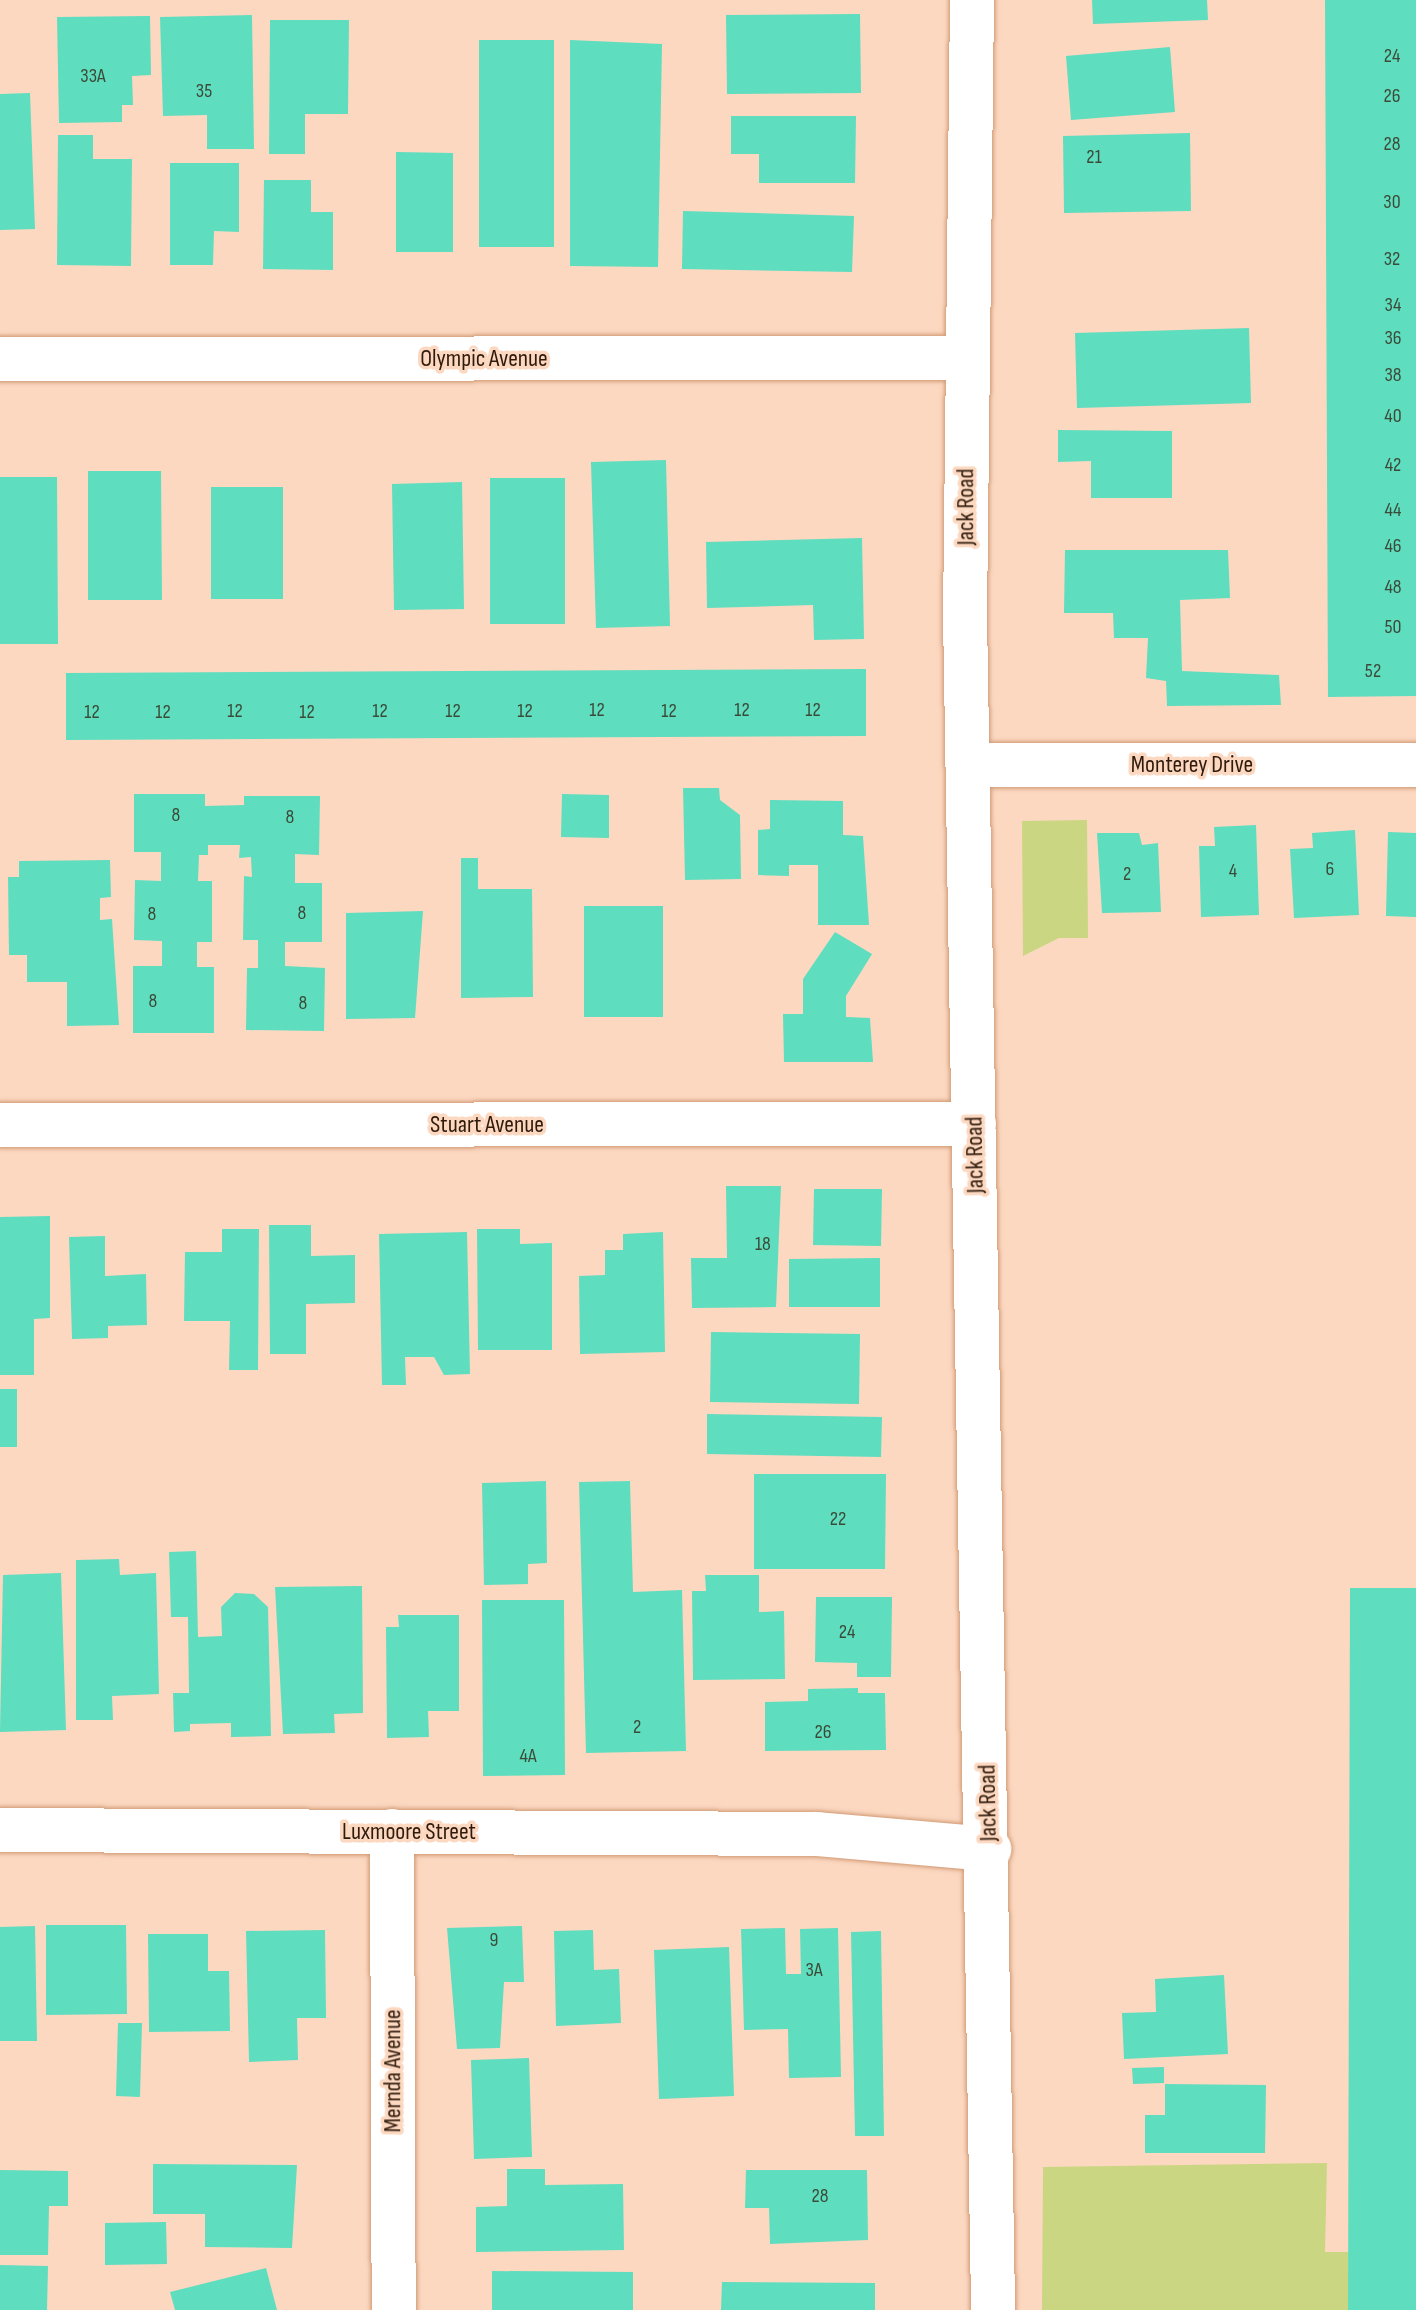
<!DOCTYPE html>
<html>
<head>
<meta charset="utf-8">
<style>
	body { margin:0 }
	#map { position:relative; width:1416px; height:2310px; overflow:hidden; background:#fcd8c1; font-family:"Sofia Sans Condensed",sans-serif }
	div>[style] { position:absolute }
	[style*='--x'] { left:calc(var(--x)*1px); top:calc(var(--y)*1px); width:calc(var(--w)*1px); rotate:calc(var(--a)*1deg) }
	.green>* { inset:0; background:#cbd682 }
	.building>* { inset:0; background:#5eddbf }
	.roads { filter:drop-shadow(0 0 2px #d19a74) drop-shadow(0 0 2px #d19a74) }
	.minor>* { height:44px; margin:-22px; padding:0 22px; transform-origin:22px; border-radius:22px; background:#fff }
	span { translate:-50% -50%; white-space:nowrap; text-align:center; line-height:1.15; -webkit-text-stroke:7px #fcd8c1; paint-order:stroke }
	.number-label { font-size:20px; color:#3b4b38 }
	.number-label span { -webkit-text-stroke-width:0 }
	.street-label { font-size:24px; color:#2f1a0b }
</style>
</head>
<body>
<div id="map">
	<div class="green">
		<div style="clip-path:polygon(1087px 820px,1088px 938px,1059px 938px,1023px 956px,1022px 821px)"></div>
		<div style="clip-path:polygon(1327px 2163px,1325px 2252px,1348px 2252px,1348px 2310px,1042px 2310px,1043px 2167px)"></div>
	</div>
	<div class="building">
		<div style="clip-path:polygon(1092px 0,1207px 0,1208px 20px,1093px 24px)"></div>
		<div style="clip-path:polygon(1325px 0,1416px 0,1416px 696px,1328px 697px)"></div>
		<div style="clip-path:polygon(860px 14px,861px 93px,727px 94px,726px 15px)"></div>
		<div style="clip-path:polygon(252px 15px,254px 149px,207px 149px,207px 115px,163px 116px,160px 17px)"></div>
		<div style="clip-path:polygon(150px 16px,151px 75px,132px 76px,133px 105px,122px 105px,122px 122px,59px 123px,57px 17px)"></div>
		<div style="clip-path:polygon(270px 20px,349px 20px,348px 114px,305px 114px,305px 154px,269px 154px)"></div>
		<div style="clip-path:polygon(479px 40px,554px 40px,554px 247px,479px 247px)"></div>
		<div style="clip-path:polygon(570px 40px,662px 44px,658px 267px,570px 266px)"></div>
		<div style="clip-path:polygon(1170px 47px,1175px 112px,1071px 120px,1066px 56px)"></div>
		<div style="clip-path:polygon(30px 93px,35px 229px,0 230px,0 94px)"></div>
		<div style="clip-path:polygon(731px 116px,856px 116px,855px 183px,759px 183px,759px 154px,731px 154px)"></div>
		<div style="clip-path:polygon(1190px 133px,1191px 211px,1064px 213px,1063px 136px)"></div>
		<div style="clip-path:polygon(58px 135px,93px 135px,93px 159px,132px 159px,131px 266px,57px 265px)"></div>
		<div style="clip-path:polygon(396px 152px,453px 153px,453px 252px,396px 252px)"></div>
		<div style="clip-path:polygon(170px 163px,239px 163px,239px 232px,214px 231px,213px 265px,170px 265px)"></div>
		<div style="clip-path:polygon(264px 180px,311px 180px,311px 212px,333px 212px,333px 270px,263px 269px)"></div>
		<div style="clip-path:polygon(683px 211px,854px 216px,852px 272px,682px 269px)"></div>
		<div style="clip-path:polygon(1249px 328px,1251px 403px,1077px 408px,1075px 333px)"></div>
		<div style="clip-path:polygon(1058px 430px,1172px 431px,1172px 498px,1091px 498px,1091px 461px,1058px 462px)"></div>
		<div style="clip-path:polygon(666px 460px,670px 626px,596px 628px,591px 462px)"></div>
		<div style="clip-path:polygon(88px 471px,161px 471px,162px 600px,88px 600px)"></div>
		<div style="clip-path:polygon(0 477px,57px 477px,58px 644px,0 644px)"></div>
		<div style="clip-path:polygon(490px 478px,565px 478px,565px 624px,490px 624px)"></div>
		<div style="clip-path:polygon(462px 482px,464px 609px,394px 610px,392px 484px)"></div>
		<div style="clip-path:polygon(211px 487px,283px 487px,283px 599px,211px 599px)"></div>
		<div style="clip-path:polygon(862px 538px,864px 639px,814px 640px,813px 605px,707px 608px,706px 542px)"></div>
		<div style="clip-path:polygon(1065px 550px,1228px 550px,1230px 598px,1180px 600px,1182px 671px,1279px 675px,1281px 705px,1167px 706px,1166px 681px,1146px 678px,1148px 638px,1114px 638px,1113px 613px,1064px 613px)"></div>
		<div style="clip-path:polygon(866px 669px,866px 736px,66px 740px,66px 673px)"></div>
		<div style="clip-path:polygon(683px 788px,719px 788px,720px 800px,740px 815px,741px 879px,685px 880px)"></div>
		<div style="clip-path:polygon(134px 794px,205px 794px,205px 806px,244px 805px,244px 796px,320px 796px,319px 855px,295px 854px,295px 883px,322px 883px,322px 942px,285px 942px,285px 966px,325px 968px,324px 1031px,246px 1030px,247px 968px,258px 968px,258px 940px,243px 940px,244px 876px,252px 877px,251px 857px,239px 858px,240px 845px,208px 845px,208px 855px,199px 855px,198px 881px,212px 881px,212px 942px,197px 942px,197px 967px,214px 967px,214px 1033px,133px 1033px,133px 966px,162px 966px,162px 941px,134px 940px,135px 880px,161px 881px,161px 852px,134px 852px)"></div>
		<div style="clip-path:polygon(562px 794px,609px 795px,609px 838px,561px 837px)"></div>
		<div style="clip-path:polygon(770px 800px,843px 801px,843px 835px,863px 836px,869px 925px,818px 925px,818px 865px,789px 865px,789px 876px,758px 875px,758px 830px,770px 829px)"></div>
		<div style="clip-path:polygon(1256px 825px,1259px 915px,1201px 917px,1199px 846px,1215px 846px,1214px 827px)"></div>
		<div style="clip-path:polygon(1355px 830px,1359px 915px,1294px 918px,1290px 849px,1313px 848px,1312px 833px)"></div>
		<div style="clip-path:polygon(1388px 832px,1416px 833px,1416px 917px,1386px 916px)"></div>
		<div style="clip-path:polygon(1097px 833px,1139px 833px,1142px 845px,1158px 843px,1161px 912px,1102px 913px)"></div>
		<div style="clip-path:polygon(461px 858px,478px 858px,478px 889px,532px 889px,533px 997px,461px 998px)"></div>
		<div style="clip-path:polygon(110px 860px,111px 897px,100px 898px,100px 920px,112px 919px,119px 1025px,67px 1026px,67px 982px,27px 982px,27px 955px,9px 955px,8px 877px,19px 877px,19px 861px)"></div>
		<div style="clip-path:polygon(584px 906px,663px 906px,663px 1017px,584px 1017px)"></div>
		<div style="clip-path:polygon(423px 911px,415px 1018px,346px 1019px,346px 913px)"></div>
		<div style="clip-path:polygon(835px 932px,872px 954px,846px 996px,846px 1017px,870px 1018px,873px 1062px,784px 1062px,783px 1014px,803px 1014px,803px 979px)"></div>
		<div style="clip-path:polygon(726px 1186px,781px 1186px,776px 1307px,692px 1308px,691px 1258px,727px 1258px)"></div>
		<div style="clip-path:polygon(814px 1189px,882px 1189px,881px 1246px,813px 1245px)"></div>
		<div style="clip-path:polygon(50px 1216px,50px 1318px,34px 1319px,34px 1375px,0 1375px,0 1217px)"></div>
		<div style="clip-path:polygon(269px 1225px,311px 1225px,311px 1256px,355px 1255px,355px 1303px,306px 1304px,306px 1354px,270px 1354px)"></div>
		<div style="clip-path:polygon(222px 1229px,259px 1229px,258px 1370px,229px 1370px,230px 1321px,184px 1321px,185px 1252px,222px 1252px)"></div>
		<div style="clip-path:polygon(477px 1229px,520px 1229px,520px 1244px,552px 1243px,552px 1350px,478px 1350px)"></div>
		<div style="clip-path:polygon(467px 1232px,470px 1374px,444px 1375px,434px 1357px,405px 1357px,406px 1385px,382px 1385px,379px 1234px)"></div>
		<div style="clip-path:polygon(663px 1232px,665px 1352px,580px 1354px,579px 1276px,605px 1275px,605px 1250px,623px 1250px,623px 1234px)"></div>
		<div style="clip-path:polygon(105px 1236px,105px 1276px,146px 1274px,147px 1325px,108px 1326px,108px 1338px,72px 1339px,69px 1237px)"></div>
		<div style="clip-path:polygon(880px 1258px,880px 1307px,789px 1307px,789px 1259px)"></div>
		<div style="clip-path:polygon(711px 1332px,860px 1334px,859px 1404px,710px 1402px)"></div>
		<div style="clip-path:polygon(0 1389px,17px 1389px,17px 1447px,0 1447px)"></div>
		<div style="clip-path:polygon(707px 1414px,882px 1417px,881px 1457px,707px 1454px)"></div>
		<div style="clip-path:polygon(754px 1474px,886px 1474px,885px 1569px,754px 1569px)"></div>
		<div style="clip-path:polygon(546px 1481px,547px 1563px,528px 1564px,528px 1584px,484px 1585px,482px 1483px)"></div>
		<div style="clip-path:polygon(630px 1481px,633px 1592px,682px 1590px,686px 1751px,586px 1753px,579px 1482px)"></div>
		<div style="clip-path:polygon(196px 1551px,198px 1637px,222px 1636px,221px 1607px,235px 1593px,254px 1594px,268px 1607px,271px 1736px,231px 1737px,231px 1723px,190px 1724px,190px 1731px,174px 1732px,173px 1693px,189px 1693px,188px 1617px,171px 1617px,169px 1552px)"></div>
		<div style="clip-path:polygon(119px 1559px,120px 1575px,156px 1573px,159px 1694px,112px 1696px,113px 1720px,76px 1720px,76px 1560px)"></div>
		<div style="clip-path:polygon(61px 1573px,66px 1730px,0 1732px,3px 1575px)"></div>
		<div style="clip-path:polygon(705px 1575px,759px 1575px,759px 1612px,784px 1611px,785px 1679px,693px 1680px,692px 1591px,706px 1591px)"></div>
		<div style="clip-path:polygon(362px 1586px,363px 1713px,334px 1714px,335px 1733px,283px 1734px,275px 1587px)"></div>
		<div style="clip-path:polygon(1350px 1588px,1416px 1588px,1416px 2310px,1348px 2310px)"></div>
		<div style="clip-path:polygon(816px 1597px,892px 1597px,891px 1677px,857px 1677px,857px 1663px,815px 1662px)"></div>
		<div style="clip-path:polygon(482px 1600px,564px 1600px,565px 1775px,483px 1776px)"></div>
		<div style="clip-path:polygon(398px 1615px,459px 1615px,459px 1711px,428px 1711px,429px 1737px,387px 1738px,386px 1627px,399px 1627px)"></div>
		<div style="clip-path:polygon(858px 1688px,858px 1693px,885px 1693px,886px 1750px,765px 1751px,765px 1702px,808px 1701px,808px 1689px)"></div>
		<div style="clip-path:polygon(46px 1925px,126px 1925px,127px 2014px,46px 2015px)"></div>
		<div style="clip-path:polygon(35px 1926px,37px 2041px,0 2041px,0 1927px)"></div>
		<div style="clip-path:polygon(522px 1926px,524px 1982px,504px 1982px,500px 2048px,457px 2049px,447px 1928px)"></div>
		<div style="clip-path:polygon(785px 1928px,786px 1974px,801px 1974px,800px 1929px,838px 1928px,841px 2077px,789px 2078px,788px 2029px,744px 2030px,741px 1929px)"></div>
		<div style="clip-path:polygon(325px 1930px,326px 2018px,297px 2018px,298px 2060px,249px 2062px,246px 1931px)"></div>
		<div style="clip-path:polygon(593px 1930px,594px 1970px,619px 1969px,621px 2023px,556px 2026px,554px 1931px)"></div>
		<div style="clip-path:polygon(881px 1931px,884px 2136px,855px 2136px,851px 1932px)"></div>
		<div style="clip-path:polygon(148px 1934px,208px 1934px,208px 1971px,229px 1971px,230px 2031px,149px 2032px)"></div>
		<div style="clip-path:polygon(729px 1947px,734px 2096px,659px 2099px,654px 1950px)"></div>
		<div style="clip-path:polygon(1224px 1975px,1228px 2054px,1124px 2059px,1122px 2013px,1156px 2012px,1155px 1979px)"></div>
		<div style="clip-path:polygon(118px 2023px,142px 2023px,140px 2097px,116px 2096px)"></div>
		<div style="clip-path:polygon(529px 2058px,532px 2157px,474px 2159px,471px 2060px)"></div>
		<div style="clip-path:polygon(1164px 2067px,1164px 2083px,1133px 2084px,1132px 2068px)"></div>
		<div style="clip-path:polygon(1165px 2084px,1266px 2085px,1265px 2153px,1145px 2153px,1145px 2115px,1165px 2115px)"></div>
		<div style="clip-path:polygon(153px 2164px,297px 2165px,292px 2248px,205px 2247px,205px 2214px,153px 2214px)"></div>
		<div style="clip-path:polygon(507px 2169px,545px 2169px,545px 2185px,623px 2184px,624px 2250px,476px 2252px,476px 2207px,507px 2206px)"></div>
		<div style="clip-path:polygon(0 2170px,68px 2171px,68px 2206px,49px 2206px,48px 2255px,0 2255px)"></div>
		<div style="clip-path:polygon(746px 2170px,867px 2170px,868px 2240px,770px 2244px,769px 2208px,745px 2208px)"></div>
		<div style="clip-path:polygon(166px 2222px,167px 2264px,105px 2265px,105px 2223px)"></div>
		<div style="clip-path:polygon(0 2265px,48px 2266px,47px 2310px,0 2310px)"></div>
		<div style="clip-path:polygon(266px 2268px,277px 2310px,175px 2310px,170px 2292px)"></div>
		<div style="clip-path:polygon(492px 2271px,633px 2272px,633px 2310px,492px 2310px)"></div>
		<div style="clip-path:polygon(722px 2282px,875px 2283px,875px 2310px,721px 2310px)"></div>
	</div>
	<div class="roads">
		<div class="minor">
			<div style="--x:972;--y:0;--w:615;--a:90.65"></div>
			<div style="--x:965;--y:615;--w:1695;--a:89.05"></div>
			<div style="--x:0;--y:359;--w:967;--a:-0.06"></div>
			<div style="--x:968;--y:765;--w:448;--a:0"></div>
			<div style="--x:0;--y:1125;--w:974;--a:-0.06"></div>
			<div style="--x:0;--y:1830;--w:817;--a:0.28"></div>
			<div style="--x:817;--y:1834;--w:173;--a:5"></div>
			<div style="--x:392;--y:1831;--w:479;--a:89.8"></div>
		</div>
	</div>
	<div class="number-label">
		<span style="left:1392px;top:56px">24</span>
		<span style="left:93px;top:76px">33A</span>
		<span style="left:204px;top:91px">35</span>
		<span style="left:1392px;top:96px">26</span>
		<span style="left:1392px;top:144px">28</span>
		<span style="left:1094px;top:157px">21</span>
		<span style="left:1392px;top:202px">30</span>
		<span style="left:1392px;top:259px">32</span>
		<span style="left:1393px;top:305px">34</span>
		<span style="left:1393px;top:338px">36</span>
		<span style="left:1393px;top:375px">38</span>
		<span style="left:1393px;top:416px">40</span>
		<span style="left:1393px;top:465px">42</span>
		<span style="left:1393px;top:510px">44</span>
		<span style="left:1393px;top:546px">46</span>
		<span style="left:1393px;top:587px">48</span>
		<span style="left:1393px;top:627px">50</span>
		<span style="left:1373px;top:671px">52</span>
		<span style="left:597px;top:710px">12</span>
		<span style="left:742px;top:710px">12</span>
		<span style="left:813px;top:710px">12</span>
		<span style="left:235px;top:711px">12</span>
		<span style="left:380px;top:711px">12</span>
		<span style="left:453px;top:711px">12</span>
		<span style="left:525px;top:711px">12</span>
		<span style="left:669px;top:711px">12</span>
		<span style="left:92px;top:712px">12</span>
		<span style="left:163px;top:712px">12</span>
		<span style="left:307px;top:712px">12</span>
		<span style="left:176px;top:815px">8</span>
		<span style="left:290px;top:817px">8</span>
		<span style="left:1330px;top:869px">6</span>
		<span style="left:1233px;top:871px">4</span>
		<span style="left:1127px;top:874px">2</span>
		<span style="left:302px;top:913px">8</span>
		<span style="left:152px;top:914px">8</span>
		<span style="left:153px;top:1001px">8</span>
		<span style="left:303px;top:1003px">8</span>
		<span style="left:763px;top:1244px">18</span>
		<span style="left:838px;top:1519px">22</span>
		<span style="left:847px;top:1632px">24</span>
		<span style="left:637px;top:1727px">2</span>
		<span style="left:823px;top:1732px">26</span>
		<span style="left:528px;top:1756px">4A</span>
		<span style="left:494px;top:1940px">9</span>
		<span style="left:814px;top:1970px">3A</span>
		<span style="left:820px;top:2196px">28</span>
	</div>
	<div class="street-label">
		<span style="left:484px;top:359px">Olympic Avenue</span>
		<span style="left:966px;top:507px;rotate:-90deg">Jack Road</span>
		<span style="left:1192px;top:765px">Monterey Drive</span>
		<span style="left:487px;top:1125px">Stuart Avenue</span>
		<span style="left:975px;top:1155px;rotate:-91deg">Jack Road</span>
		<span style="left:988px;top:1803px;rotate:-91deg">Jack Road</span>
		<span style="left:409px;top:1832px">Luxmoore Street</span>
		<span style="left:393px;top:2071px;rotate:-90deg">Mernda Avenue</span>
	</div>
</div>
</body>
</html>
